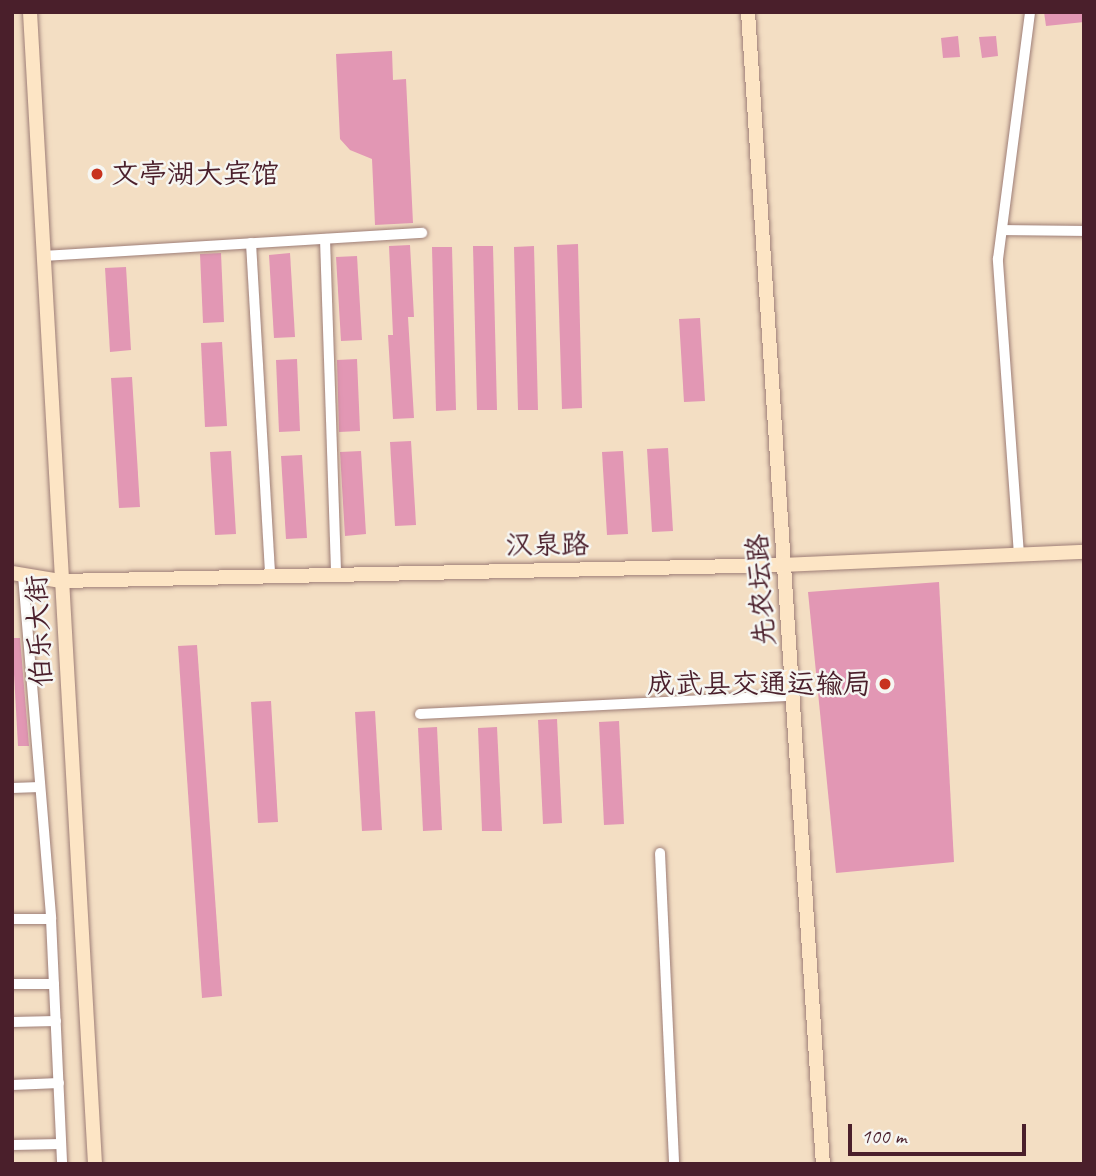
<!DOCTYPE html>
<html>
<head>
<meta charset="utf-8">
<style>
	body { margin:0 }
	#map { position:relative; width:1096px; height:1176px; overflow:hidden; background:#f3dec3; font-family:Caveat,"LXGW WenKai TC",sans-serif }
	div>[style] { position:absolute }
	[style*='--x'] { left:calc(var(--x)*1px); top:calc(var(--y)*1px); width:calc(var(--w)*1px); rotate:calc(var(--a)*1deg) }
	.building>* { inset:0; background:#e297b4 }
	.roads { filter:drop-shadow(0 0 2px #9e7e77) drop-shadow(0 0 2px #9e7e77) }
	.street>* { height:10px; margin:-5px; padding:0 5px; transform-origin:5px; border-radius:5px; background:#fff }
	.secondary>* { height:14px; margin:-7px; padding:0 7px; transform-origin:7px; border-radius:7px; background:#fde5c5 }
	.dots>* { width:19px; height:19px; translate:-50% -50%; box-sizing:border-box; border:4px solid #f6f6f2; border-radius:50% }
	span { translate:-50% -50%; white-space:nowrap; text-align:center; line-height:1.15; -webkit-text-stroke:5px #f6f6f2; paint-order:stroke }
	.poi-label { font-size:28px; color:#4a1f2b }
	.left { translate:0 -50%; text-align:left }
	.right { translate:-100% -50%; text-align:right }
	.street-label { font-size:28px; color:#4a1f2b }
	.frame { position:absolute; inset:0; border:14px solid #4a1f2b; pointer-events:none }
	.scale { position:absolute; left:848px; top:1124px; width:178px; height:32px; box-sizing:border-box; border:4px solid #4a1f2b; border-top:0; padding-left:9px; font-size:21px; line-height:24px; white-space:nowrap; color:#4a1f2b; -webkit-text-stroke:5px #f6f6f2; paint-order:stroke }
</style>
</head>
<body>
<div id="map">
	<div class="building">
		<div style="clip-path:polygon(1044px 12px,1084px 12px,1084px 22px,1046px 26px)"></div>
		<div style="clip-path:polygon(958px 36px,960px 57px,943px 58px,941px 38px)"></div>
		<div style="clip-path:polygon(996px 36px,998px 56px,982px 58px,979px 37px)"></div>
		<div style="clip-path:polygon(392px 51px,393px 80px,406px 79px,413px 223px,375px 225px,372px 159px,350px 150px,340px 139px,336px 54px)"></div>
		<div style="clip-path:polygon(578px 244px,582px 408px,562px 409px,557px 245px)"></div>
		<div style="clip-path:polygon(410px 245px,414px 317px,408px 317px,414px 418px,393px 419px,388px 335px,393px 335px,389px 246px)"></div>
		<div style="clip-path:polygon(473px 246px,493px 246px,497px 410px,477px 410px)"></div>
		<div style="clip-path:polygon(534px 246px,538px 410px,518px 410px,514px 247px)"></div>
		<div style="clip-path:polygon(432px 247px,452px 247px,456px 410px,436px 411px)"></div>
		<div style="clip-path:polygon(221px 253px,224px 322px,203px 323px,200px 254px)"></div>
		<div style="clip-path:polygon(290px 253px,295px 337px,274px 338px,269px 255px)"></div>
		<div style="clip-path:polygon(357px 256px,362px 340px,341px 341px,336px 257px)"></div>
		<div style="clip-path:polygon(126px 267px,131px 350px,110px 352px,105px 268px)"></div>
		<div style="clip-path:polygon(700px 318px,705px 401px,684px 402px,679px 319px)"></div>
		<div style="clip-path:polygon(222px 342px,227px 426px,205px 427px,201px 343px)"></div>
		<div style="clip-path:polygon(297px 359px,300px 431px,279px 432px,276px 360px)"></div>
		<div style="clip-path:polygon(357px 359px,360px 431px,339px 432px,337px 360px)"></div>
		<div style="clip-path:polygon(132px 377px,140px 507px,119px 508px,111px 378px)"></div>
		<div style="clip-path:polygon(411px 441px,416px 525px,395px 526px,390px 442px)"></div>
		<div style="clip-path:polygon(668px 448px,673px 531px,652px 532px,647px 449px)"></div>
		<div style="clip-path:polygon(231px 451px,236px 534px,215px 535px,210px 452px)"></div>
		<div style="clip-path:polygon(361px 451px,366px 534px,345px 536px,340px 452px)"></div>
		<div style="clip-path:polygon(623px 451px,628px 534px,607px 535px,602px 452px)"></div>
		<div style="clip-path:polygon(302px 455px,307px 538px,286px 539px,281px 456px)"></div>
		<div style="clip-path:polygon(939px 582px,954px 862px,836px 873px,808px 592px)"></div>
		<div style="clip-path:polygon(12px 638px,20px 638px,29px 746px,18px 746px)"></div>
		<div style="clip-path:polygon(197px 645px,222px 996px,202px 998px,178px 646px)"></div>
		<div style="clip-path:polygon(271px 701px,278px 822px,258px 823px,251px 702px)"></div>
		<div style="clip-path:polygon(375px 711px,382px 830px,362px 831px,355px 712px)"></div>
		<div style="clip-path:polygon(557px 719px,562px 823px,543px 824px,538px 720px)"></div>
		<div style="clip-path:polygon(619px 721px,624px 824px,604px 825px,599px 722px)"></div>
		<div style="clip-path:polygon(437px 727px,442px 830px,423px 831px,418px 728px)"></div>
		<div style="clip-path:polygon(497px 727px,502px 831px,482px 831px,478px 728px)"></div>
	</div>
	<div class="roads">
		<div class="street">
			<div style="--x:1002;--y:230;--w:82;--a:0.7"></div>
			<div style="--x:325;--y:239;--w:336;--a:88.1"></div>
			<div style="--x:251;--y:243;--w:334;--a:86.7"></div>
			<div style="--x:44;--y:256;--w:379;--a:-3.5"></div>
			<div style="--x:1019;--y:555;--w:297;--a:-94.1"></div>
			<div style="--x:998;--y:259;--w:249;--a:-82.6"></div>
			<div style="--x:23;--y:575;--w:345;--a:85.3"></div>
			<div style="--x:51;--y:919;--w:245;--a:87.4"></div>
			<div style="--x:420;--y:714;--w:372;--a:-2.8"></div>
			<div style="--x:12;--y:788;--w:28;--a:-2"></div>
			<div style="--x:660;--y:853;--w:311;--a:87.4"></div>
			<div style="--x:12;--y:919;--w:39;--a:0"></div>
			<div style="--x:12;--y:984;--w:42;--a:0"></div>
			<div style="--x:12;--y:1022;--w:44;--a:-1.3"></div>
			<div style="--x:12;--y:1085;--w:47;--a:-2.4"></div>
			<div style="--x:12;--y:1145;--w:49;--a:-1.2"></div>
		</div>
		<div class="secondary">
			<div style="--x:30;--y:12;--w:1154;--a:86.77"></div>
			<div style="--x:748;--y:12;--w:1154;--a:86.28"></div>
			<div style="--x:12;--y:573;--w:50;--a:9.3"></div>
			<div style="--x:61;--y:581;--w:722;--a:-1.27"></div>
			<div style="--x:783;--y:565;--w:301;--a:-2.5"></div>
		</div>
	</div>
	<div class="dots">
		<div style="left:97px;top:174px;background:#c8321e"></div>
		<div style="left:885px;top:684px;background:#c8321e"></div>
	</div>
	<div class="poi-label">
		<span class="left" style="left:111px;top:174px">文亭湖大宾馆</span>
		<span class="right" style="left:871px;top:684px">成武县交通运输局</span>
	</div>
	<div class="street-label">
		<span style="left:547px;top:545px;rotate:-1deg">汉泉路</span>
		<span style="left:761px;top:590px;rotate:-94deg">先农坛路</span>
		<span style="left:39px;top:631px;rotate:-93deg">伯乐大街</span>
	</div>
	<div class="frame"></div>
	<div class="scale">100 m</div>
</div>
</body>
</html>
